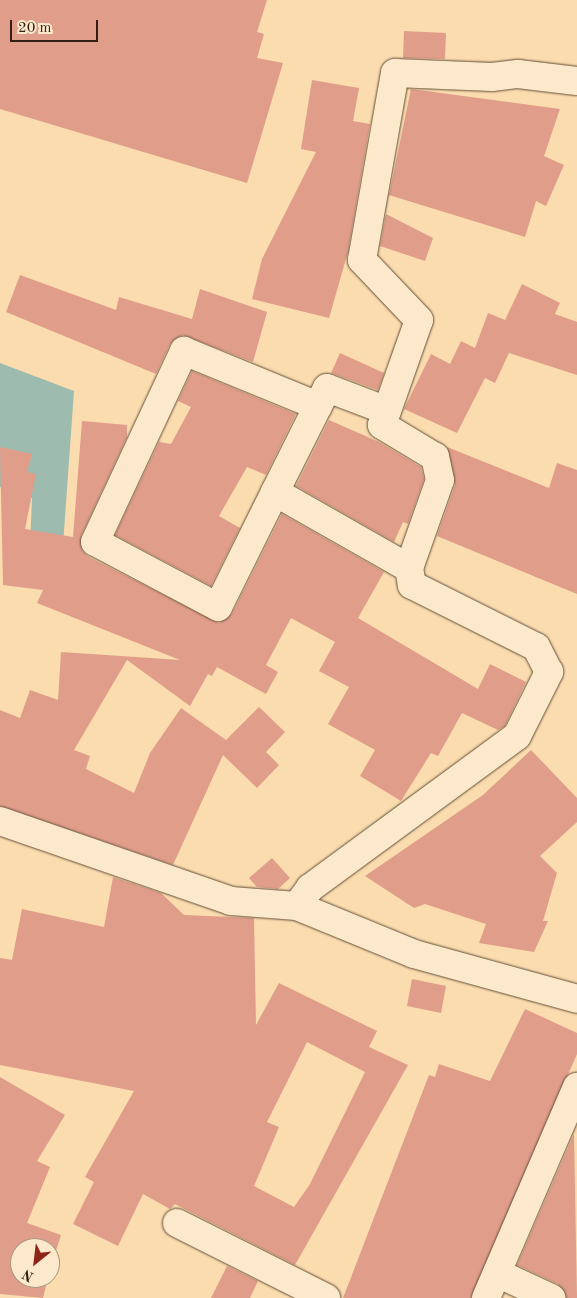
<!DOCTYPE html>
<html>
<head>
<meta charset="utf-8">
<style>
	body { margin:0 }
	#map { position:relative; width:577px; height:1298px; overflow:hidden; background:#fadcae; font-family:"Old Standard TT",serif }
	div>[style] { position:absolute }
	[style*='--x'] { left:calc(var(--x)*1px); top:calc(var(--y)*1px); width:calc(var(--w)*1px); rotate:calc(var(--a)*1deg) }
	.water>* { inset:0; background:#9ebbaf }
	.building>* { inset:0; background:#e09d8a }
	.roads { filter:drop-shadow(0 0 1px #644e3a) drop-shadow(0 0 1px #644e3a) }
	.minor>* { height:28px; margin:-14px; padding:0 14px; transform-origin:14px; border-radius:14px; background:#fce8ca }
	span { translate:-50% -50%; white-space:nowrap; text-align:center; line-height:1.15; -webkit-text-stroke:4px #fce8ca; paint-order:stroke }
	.north { position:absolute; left:10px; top:1238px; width:50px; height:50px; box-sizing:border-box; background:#fce8ca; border:1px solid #ab9781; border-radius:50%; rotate:209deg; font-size:14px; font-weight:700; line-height:20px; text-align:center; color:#321e13 }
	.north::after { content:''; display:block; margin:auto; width:18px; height:22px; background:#8f2418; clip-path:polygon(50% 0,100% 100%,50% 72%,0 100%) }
	.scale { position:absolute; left:10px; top:20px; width:88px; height:22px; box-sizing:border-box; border:2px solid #321e13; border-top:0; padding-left:6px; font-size:15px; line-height:18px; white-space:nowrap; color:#321e13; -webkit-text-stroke:4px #fce8ca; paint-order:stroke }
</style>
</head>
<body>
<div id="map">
	<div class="water">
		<div style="clip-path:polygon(0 363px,74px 391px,61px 573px,29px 571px,32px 498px,0 487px)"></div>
	</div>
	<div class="building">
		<div style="clip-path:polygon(0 0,267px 0,257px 32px,264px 34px,257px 58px,283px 63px,247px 183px,0 109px)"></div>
		<div style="clip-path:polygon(404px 31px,446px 33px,445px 59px,403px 58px)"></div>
		<div style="clip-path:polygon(312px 80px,359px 88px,353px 121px,370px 124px,348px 252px,329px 318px,252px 299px,262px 259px,316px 152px,301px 149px)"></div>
		<div style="clip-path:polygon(411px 89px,560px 109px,544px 156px,564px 165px,546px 206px,536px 201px,525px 237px,389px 195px)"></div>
		<div style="clip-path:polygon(386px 214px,433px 238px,425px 261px,380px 246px)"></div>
		<div style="clip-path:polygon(20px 275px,116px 310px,119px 297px,192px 319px,200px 289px,267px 312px,253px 362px,183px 335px,170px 344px,156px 374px,6px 312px)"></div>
		<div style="clip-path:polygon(522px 284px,560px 303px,555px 314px,577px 322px,577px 375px,509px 353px,495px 383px,485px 378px,457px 433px,404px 409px,431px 354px,450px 364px,461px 341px,475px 348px,488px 313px,505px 320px)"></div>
		<div style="clip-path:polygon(340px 353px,384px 373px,378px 390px,331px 373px)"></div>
		<div style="clip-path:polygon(192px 371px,296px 414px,266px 475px,247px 467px,219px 516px,240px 528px,211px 586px,115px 535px,159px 442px,171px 444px,191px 407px,178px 401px)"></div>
		<div style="clip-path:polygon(329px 420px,379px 442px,421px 467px,424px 479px,408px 524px,403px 522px,394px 542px,296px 486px)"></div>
		<div style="clip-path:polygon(82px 421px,127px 425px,127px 437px,81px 536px,82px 550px,87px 556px,219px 623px,232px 614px,282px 514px,384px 572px,358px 618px,478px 689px,490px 664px,526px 682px,505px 726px,498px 730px,462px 713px,438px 756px,431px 753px,401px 801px,360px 776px,375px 750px,328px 724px,349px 687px,319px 671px,335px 642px,291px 618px,266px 665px,278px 672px,266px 694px,217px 667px,212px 676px,208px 674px,190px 706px,127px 660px,74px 750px,90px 756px,86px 769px,134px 793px,150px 753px,181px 708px,226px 740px,259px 707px,285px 732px,266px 752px,279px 765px,257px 788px,223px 755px,173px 865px,0 806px,0 710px,20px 718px,30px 690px,58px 700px,61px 652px,180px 660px,37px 603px,43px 590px,3px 585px,0 447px,32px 454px,27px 472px,36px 474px,25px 529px,73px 537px)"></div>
		<div style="clip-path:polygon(447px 447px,549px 488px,557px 463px,577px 470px,577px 594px,437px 536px,455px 485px)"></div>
		<div style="clip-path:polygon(531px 750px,577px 798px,577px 822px,540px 856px,557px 873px,543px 921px,548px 921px,534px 952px,479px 943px,486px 924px,425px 904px,414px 908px,365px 876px,483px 795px)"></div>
		<div style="clip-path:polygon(272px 858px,290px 878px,278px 889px,257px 887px,249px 878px)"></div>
		<div style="clip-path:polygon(evenodd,113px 877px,161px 893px,184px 915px,254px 918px,256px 1025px,279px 983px,377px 1031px,369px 1047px,408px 1065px,295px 1265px,175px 1204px,170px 1209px,143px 1194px,118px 1246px,73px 1224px,94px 1182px,85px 1177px,134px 1091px,0 1065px,0 958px,12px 960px,22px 909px,104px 927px,113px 877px,307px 1042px,365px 1072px,310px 1184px,294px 1207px,254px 1186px,279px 1127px,267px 1122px,307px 1042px)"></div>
		<div style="clip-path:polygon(412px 979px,446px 986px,441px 1013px,407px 1006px)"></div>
		<div style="clip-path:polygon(525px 1009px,577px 1033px,577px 1054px,471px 1298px,343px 1298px,429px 1075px,435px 1077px,439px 1064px,490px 1081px)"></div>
		<div style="clip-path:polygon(0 1077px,65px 1115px,37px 1161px,50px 1167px,27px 1223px,61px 1235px,50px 1270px,50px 1248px,20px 1248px,20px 1278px,48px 1278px,43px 1298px,0 1294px)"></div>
		<div style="clip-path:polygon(574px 1134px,577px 1298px,566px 1298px,558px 1284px,517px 1265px)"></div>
		<div style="clip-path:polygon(227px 1266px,258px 1281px,250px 1298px,211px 1298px)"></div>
	</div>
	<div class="roads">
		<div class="minor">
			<div style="--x:385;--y:410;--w:62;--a:-159.2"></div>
			<div style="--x:327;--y:388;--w:116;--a:116.6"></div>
			<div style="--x:275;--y:492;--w:154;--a:29.6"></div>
			<div style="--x:275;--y:492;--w:128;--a:116.4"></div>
			<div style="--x:218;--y:607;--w:139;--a:-152.1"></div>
			<div style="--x:95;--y:542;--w:211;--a:-65"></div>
			<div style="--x:184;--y:351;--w:145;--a:22.3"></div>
			<div style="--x:0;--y:821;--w:244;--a:19.1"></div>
			<div style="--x:231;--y:901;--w:66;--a:4.3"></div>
			<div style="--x:297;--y:906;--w:126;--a:22.3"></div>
			<div style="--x:414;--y:954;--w:169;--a:15.4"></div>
			<div style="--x:297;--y:906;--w:22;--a:-54"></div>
			<div style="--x:310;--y:888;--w:257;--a:-36.3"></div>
			<div style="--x:517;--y:736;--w:72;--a:-63.4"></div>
			<div style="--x:549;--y:672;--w:28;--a:-117"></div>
			<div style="--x:536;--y:647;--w:139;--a:-153.4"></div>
			<div style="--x:412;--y:585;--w:17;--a:-100"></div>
			<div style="--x:409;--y:568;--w:93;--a:-70.6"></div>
			<div style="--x:440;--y:480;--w:24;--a:-102"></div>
			<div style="--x:435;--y:457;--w:62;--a:-148.9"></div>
			<div style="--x:382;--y:425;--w:111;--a:-70.6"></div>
			<div style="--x:419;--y:320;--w:83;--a:-133.5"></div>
			<div style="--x:362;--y:260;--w:190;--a:-80"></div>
			<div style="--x:395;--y:73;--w:97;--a:2.4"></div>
			<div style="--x:492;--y:77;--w:26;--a:-7"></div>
			<div style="--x:518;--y:74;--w:59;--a:6.8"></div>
			<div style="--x:177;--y:1223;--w:167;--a:26.7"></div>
			<div style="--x:497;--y:1273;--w:60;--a:24.8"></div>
			<div style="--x:486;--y:1298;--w:230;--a:-66.7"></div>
		</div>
	</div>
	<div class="north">N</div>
	<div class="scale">20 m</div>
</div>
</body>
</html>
